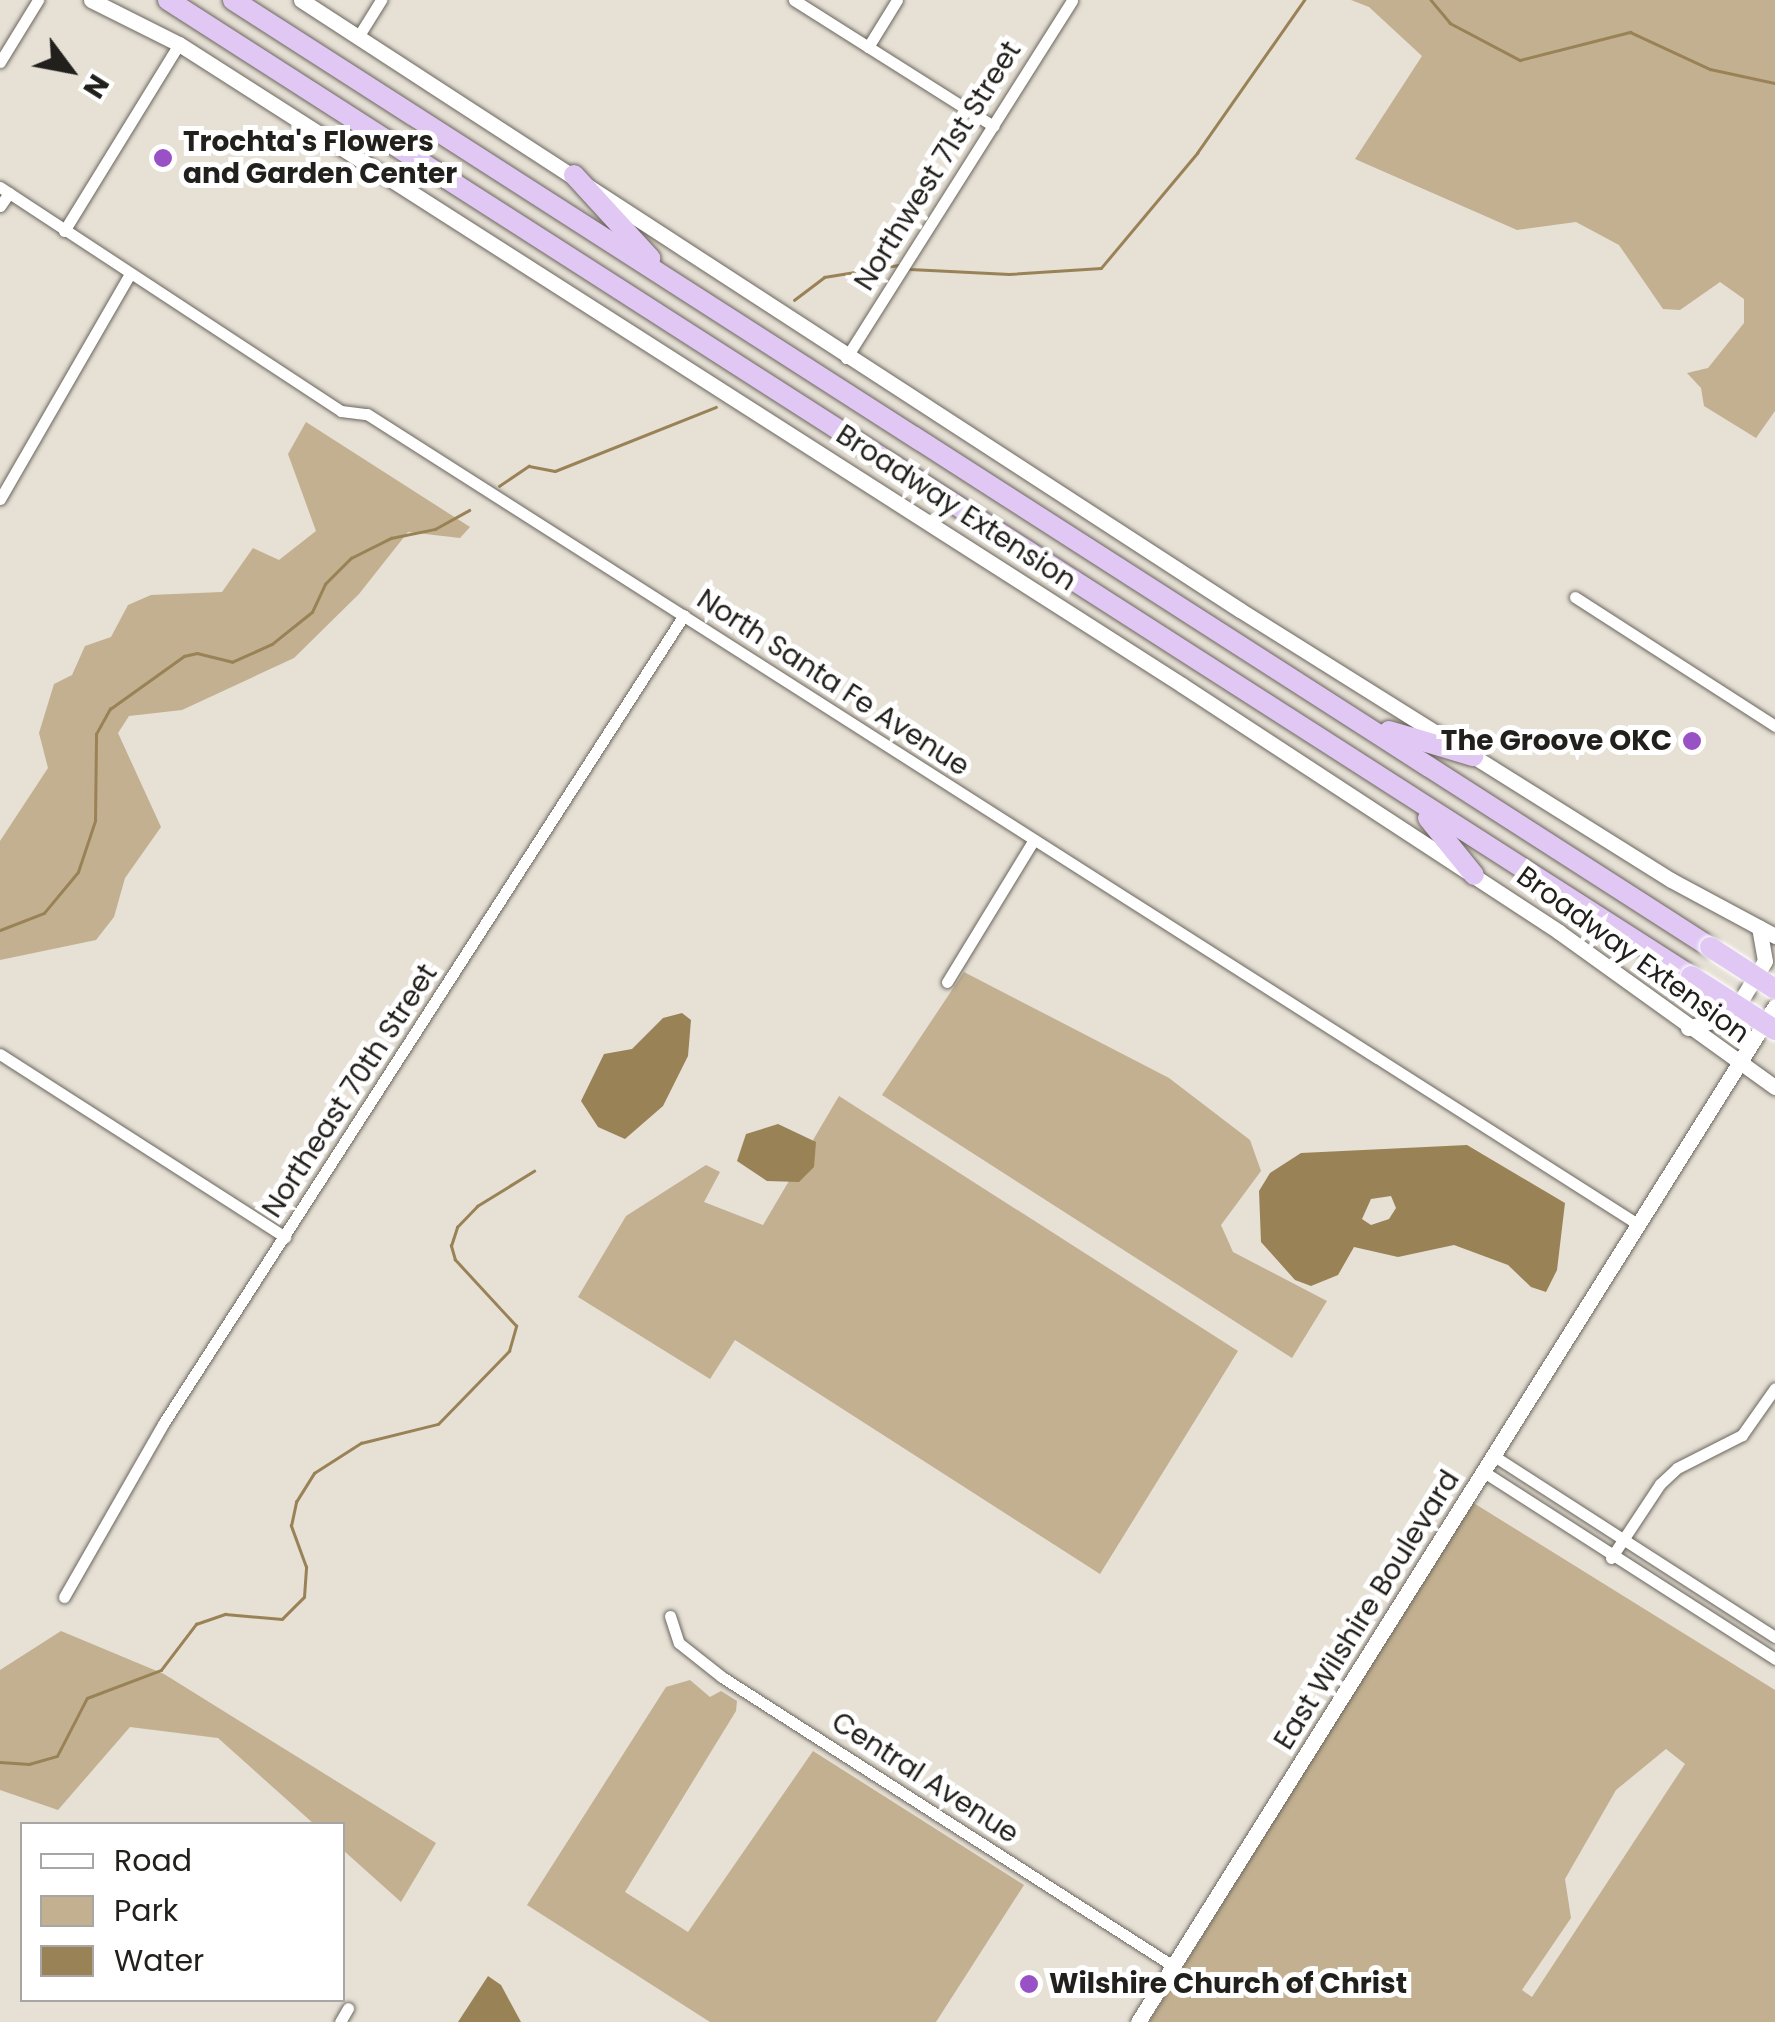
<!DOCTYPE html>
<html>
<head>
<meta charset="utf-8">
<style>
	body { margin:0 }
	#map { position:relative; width:1775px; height:2022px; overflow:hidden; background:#e6e0d5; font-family:Poppins,sans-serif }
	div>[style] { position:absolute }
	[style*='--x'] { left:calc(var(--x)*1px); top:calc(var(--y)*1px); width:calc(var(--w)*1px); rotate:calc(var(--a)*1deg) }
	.green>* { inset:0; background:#c2b090 }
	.water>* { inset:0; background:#9a8257 }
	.stream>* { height:2.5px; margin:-1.25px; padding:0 1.25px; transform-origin:1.25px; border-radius:1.25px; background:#9a8257 }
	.roads { filter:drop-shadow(0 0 2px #6b665d) drop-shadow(0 0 2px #6b665d) }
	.street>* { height:11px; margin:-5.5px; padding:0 5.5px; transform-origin:5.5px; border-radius:5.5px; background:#fff }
	.secondary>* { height:15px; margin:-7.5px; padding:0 7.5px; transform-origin:7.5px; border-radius:7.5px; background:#fff }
	.highway>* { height:20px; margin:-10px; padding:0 10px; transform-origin:10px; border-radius:10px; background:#e1c7f4 }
	.bridges { filter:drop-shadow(0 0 2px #fff) drop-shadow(0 0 2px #fff) }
	.highway-bridge>* { height:20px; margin:-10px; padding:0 10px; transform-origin:10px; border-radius:10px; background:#e1c7f4 }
	.dots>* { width:28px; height:28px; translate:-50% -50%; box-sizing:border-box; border:5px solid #fff; border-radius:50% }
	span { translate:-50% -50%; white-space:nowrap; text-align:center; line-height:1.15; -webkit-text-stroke:10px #fff; paint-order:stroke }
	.poi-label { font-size:28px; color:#22201c; font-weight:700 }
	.left { translate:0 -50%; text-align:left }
	.right { translate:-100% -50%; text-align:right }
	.street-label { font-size:28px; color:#22201c }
	.legend { position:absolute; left:20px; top:1822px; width:325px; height:180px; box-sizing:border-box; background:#fff; border:2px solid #a7a6a4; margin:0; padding:12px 18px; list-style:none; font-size:30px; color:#22201c }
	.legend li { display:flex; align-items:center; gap:20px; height:50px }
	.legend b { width:50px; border:2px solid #a7a6a4 }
	.north { position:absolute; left:20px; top:20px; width:100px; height:100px; -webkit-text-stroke:8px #fff; paint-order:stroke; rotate:122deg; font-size:28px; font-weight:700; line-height:40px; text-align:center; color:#22201c }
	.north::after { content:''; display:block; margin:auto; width:35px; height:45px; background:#22201c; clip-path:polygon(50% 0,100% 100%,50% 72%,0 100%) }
</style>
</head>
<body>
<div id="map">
	<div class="green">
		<div style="clip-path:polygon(1351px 0,1775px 0,1775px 411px,1756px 438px,1704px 406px,1701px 388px,1687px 373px,1708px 368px,1744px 323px,1744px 299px,1720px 282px,1680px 310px,1663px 309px,1619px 245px,1576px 222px,1517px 230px,1355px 159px,1422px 56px,1369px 7px)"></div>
		<div style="clip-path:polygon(306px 422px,470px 527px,460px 538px,408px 532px,359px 594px,294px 658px,182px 710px,129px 716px,118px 733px,161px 827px,125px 878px,114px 917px,96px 940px,0 960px,0 841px,48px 768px,39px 733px,54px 684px,72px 675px,85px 646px,111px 637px,128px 605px,151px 595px,222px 592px,253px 548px,279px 560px,316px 531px,288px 454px)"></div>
		<div style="clip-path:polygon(964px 972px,1169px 1078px,1250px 1140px,1261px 1171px,1221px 1225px,1233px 1252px,1327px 1301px,1292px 1358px,882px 1095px)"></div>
		<div style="clip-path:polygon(839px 1096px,1238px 1351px,1100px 1574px,735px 1340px,710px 1379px,578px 1297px,626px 1216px,706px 1165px,720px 1172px,704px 1202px,763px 1225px)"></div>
		<div style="clip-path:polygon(evenodd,1472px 1502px,1775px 1690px,1775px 2022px,1149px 2022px,1472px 1502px,1666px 1749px,1685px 1764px,1532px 1997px,1522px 1990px,1571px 1918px,1565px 1879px,1616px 1790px,1666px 1749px)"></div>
		<div style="clip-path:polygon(61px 1631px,164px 1674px,436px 1843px,401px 1902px,343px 1850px,342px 1824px,314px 1824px,218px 1738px,130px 1727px,58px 1810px,0 1790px,0 1670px)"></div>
		<div style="clip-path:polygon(690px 1680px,710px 1697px,721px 1691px,737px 1701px,736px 1711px,625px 1892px,688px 1932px,813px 1751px,1024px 1885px,936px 2022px,710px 2022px,527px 1905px,666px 1687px)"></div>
	</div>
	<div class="water">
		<div style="clip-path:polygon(682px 1013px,691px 1020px,688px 1056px,663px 1106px,625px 1139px,598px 1127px,581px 1101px,604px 1054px,632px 1049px,663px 1018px)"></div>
		<div style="clip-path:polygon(778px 1124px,816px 1142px,814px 1167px,799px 1182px,767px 1181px,737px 1161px,746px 1134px)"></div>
		<div style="clip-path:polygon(evenodd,1467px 1145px,1565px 1203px,1557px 1270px,1546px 1292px,1531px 1287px,1508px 1265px,1454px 1245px,1398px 1257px,1354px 1247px,1338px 1275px,1311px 1286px,1295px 1280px,1261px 1242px,1259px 1191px,1270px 1173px,1301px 1153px,1467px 1145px,1391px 1196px,1396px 1208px,1389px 1219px,1371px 1225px,1362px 1219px,1371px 1199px,1391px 1196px)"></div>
		<div style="clip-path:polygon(488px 1976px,501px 1985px,521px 2022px,458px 2022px)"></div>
	</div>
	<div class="stream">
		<div style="--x:1431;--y:0;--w:30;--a:50"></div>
		<div style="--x:1450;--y:23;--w:79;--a:27.9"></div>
		<div style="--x:1520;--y:60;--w:114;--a:-14.3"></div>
		<div style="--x:1630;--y:32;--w:88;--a:24.8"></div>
		<div style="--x:1710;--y:69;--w:66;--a:12.2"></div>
		<div style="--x:910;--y:269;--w:99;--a:2.9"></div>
		<div style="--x:1009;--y:274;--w:92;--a:-3.7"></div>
		<div style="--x:1101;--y:268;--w:150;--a:-50.1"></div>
		<div style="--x:1197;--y:153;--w:187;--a:-55"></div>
		<div style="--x:794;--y:300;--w:38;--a:-37"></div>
		<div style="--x:824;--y:277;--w:75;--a:-9.2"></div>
		<div style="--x:499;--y:486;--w:36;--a:-34"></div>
		<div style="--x:529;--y:466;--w:26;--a:11"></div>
		<div style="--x:555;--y:471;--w:173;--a:-21.7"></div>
		<div style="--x:0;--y:930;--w:47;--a:-21.1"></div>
		<div style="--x:44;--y:913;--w:53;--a:-50.3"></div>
		<div style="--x:78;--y:872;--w:54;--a:-71.6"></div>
		<div style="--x:95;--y:821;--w:87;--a:-89.3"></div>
		<div style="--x:96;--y:734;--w:29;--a:-61"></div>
		<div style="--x:110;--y:709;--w:91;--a:-35.6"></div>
		<div style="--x:184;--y:656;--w:13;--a:-13"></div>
		<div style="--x:197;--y:653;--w:36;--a:14"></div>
		<div style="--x:232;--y:662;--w:44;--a:-24.2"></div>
		<div style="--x:272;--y:644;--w:51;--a:-38.7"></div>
		<div style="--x:312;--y:612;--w:31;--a:-65"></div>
		<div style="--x:325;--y:584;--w:37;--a:-45"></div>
		<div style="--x:351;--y:558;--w:45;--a:-26.6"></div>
		<div style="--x:391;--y:538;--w:45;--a:-11.6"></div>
		<div style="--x:435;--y:529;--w:39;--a:-29"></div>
		<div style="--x:0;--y:1762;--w:29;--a:4"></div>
		<div style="--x:29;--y:1764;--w:29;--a:-16"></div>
		<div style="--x:57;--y:1756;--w:65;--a:-62.7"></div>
		<div style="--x:87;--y:1698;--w:79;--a:-20.7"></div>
		<div style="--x:161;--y:1670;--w:58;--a:-52.7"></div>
		<div style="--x:196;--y:1624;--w:31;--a:-19"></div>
		<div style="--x:225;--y:1614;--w:57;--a:5"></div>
		<div style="--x:282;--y:1619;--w:31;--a:-45"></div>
		<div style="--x:304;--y:1597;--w:30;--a:-86"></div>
		<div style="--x:306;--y:1567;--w:44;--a:-110.1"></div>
		<div style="--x:291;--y:1526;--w:25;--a:-78"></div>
		<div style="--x:296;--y:1502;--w:34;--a:-58"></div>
		<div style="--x:314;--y:1473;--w:56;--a:-32.6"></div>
		<div style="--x:361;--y:1443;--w:79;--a:-13.9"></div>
		<div style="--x:438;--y:1424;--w:102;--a:-45.8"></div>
		<div style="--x:509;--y:1351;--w:26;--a:-74"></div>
		<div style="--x:516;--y:1326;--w:90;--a:-132.7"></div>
		<div style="--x:455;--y:1260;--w:15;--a:-106"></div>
		<div style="--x:451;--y:1246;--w:20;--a:-72"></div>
		<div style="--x:457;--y:1227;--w:29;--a:-46"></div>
		<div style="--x:477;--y:1206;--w:67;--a:-31.6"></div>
	</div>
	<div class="roads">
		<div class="street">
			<div style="--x:794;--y:0;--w:236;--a:32.3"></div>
			<div style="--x:358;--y:37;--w:44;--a:-58.1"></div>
			<div style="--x:868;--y:47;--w:55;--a:-58.3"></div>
			<div style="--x:0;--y:62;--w:73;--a:-58.5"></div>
			<div style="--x:0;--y:187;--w:408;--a:33.3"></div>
			<div style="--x:341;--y:411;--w:26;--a:7"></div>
			<div style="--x:367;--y:414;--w:1509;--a:32.52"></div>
			<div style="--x:0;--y:206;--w:16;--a:-55"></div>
			<div style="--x:64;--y:231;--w:220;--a:-58.4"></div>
			<div style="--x:846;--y:358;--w:423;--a:-57.7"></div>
			<div style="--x:0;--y:499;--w:258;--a:-60"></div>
			<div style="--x:1575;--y:597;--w:238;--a:32.8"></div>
			<div style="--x:947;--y:982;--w:163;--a:-58.6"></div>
			<div style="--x:0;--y:1054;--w:339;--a:32.7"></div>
			<div style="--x:1494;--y:1456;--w:334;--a:32.8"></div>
			<div style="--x:1484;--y:1472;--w:346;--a:32.7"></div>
			<div style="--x:1611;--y:1558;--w:89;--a:-56.5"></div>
			<div style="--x:1660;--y:1484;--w:23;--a:-43"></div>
			<div style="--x:1677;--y:1468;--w:73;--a:-26.9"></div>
			<div style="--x:1742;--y:1435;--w:57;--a:-54.9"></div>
			<div style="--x:64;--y:1597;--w:199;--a:-60.2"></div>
			<div style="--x:163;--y:1424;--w:962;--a:-57.22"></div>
			<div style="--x:670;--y:1616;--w:28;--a:72"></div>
			<div style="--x:679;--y:1643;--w:55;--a:38.3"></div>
			<div style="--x:722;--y:1677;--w:536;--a:32.65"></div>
			<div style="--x:340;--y:2022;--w:16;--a:-60"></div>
		</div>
		<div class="secondary">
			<div style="--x:91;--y:0;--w:98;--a:26.6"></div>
			<div style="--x:179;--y:44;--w:1190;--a:32.58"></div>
			<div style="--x:1182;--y:685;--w:451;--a:33.2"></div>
			<div style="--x:1559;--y:932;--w:266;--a:35.7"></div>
			<div style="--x:301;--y:0;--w:1120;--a:33.01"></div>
			<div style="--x:1240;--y:610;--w:509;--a:32.07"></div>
			<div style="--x:1671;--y:880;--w:118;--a:28.3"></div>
			<div style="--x:1688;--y:1028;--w:46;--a:-16.5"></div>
			<div style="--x:1732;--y:1015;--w:63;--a:-58.6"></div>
			<div style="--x:1765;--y:961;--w:34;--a:-100"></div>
			<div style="--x:1138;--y:2022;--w:1199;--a:-57.91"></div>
		</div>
		<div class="highway">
			<div style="--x:168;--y:0;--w:1809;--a:32.65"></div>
			<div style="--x:233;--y:0;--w:1755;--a:32.67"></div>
			<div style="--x:574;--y:175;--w:113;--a:47.5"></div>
			<div style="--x:1389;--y:731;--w:88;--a:16.6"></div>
			<div style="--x:1428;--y:818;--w:73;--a:51.1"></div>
		</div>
	</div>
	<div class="bridges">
		<div class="highway-bridge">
			<div style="--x:1710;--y:947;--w:77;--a:32.9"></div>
			<div style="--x:1691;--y:976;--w:100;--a:32.7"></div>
		</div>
	</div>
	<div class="dots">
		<div style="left:163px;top:158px;background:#9952c5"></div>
		<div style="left:1692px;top:741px;background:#9952c5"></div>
		<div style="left:1029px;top:1984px;background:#9952c5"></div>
	</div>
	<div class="poi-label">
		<span class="left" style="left:183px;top:158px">Trochta's Flowers<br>and Garden Center</span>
		<span class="right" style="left:1672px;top:741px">The Groove OKC</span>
		<span class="left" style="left:1049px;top:1984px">Wilshire Church of Christ</span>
	</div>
	<div class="street-label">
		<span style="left:938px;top:166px;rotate:-58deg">Northwest 71st Street</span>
		<span style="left:956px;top:508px;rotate:33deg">Broadway Extension</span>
		<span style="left:833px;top:683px;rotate:33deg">North Santa Fe Avenue</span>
		<span style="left:1633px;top:955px;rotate:36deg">Broadway Extension</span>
		<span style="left:350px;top:1091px;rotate:-57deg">Northeast 70th Street</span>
		<span style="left:1367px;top:1610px;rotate:-58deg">East Wilshire Boulevard</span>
		<span style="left:925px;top:1778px;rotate:33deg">Central Avenue</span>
	</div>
	<ul class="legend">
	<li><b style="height:12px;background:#fff"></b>Road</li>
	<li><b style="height:28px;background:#c2b090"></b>Park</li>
	<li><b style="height:28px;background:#9a8257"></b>Water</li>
	</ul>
	<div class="north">N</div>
</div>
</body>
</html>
